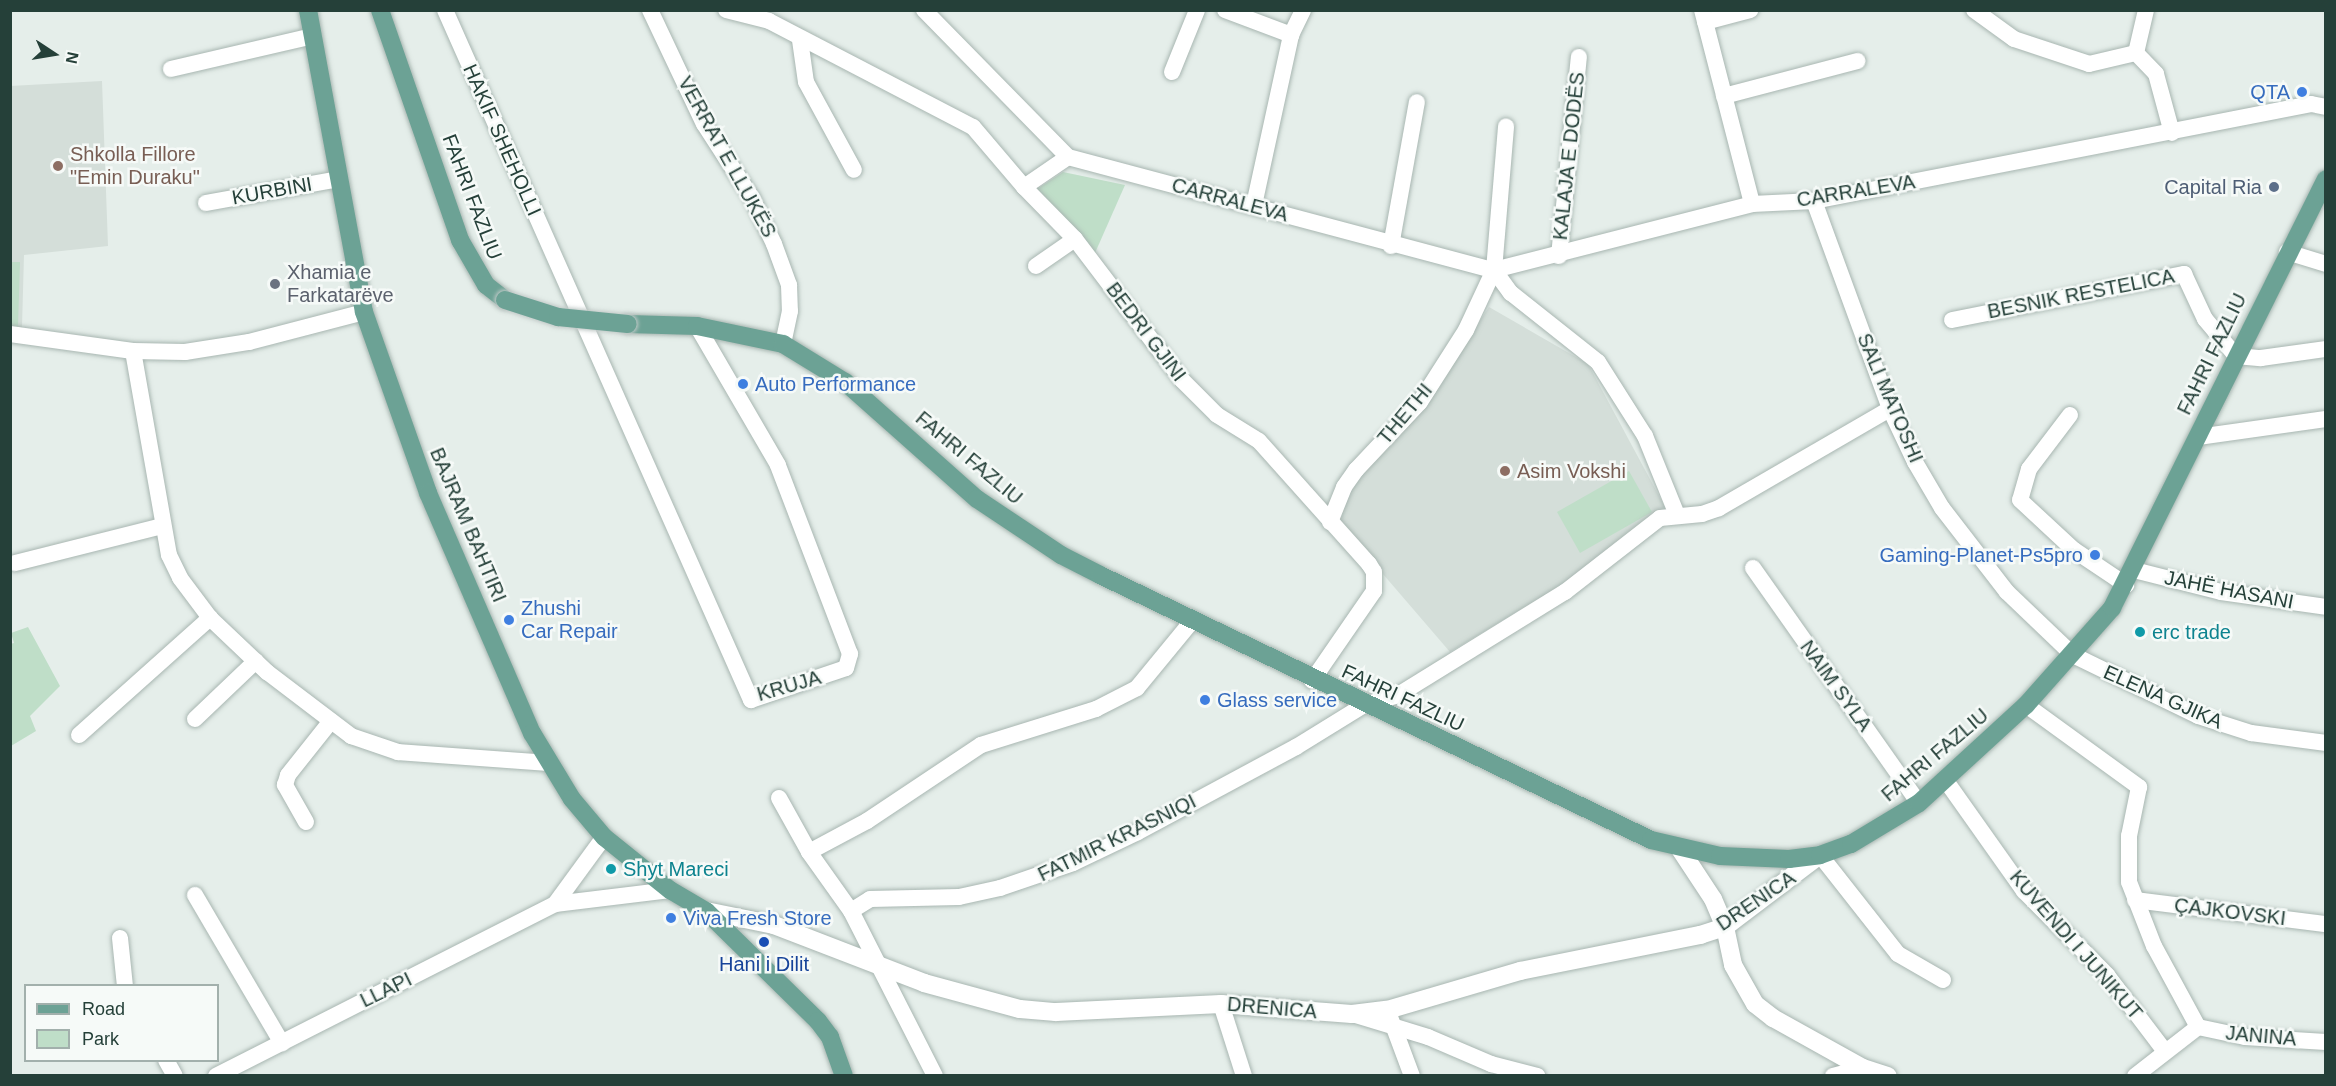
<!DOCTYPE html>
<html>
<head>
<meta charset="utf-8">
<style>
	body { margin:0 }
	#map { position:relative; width:2336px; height:1086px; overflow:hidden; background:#e5eeea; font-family:Arial,sans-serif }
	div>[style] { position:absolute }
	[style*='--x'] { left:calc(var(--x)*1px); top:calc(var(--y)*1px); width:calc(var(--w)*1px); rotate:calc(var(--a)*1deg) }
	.built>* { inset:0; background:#d4ded9 }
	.green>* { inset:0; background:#bfdec8 }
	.roads { filter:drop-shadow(0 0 2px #a8b6b1) drop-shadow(0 0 2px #a8b6b1) }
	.street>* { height:16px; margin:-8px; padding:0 8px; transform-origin:8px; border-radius:8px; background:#fff }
	.secondary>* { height:18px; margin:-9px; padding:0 9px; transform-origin:9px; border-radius:9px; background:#fff }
	.primary>* { height:18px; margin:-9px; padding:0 9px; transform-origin:9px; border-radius:9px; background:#6ca295 }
	.bridges { filter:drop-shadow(0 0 2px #c2cac8) drop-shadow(0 0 2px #c2cac8) }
	.primary-bridge>* { height:18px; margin:-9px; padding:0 9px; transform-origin:9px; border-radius:9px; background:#6ca295 }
	.dots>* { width:16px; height:16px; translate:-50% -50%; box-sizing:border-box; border:3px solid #f6faf8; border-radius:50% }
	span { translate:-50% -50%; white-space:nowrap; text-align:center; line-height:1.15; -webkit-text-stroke:5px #f6faf8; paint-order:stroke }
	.shop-label { font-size:20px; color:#366cbe }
	.right { translate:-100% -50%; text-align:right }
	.left { translate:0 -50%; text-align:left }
	.street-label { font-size:20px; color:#254039 }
	.education-label { font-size:20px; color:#785e54 }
	.service-label { font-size:20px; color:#4e5e75 }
	.worship-label { font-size:20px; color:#5b616d }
	.culture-label { font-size:20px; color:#0d838f }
	.transit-label { font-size:20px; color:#164399 }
	.frame { position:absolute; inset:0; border:12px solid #254039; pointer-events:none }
	.legend { position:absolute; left:24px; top:984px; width:195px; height:78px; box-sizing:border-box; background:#f6faf8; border:2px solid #a2b0ac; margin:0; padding:8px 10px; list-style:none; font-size:18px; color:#254039 }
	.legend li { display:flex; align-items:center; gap:12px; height:30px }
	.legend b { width:30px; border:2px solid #a2b0ac }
	.north { position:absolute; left:24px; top:24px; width:60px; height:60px; -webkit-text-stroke:4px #f6faf8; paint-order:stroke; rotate:102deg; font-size:16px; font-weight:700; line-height:24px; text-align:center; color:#254039 }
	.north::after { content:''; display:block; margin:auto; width:21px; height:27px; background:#254039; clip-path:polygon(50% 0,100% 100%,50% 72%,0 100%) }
</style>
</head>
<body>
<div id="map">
	<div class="built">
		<div style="clip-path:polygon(102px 81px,108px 246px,24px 255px,22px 327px,10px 327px,10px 86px)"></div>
		<div style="clip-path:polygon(1489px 307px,1588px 364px,1665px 507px,1558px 587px,1450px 652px,1340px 524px,1345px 498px,1384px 445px,1424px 405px)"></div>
	</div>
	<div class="green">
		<div style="clip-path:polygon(1063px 172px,1125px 185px,1095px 253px,1037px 189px)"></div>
		<div style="clip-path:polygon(10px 262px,20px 262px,18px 327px,11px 327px)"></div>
		<div style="clip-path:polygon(1629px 471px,1652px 512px,1580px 553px,1557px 512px)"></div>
		<div style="clip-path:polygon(28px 627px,60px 686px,30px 716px,36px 731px,11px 746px,10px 644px,14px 643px,11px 633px)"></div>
	</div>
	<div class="roads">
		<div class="street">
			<div style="--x:445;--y:10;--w:755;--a:66.08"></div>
			<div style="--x:751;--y:700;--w:100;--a:-18.6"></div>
			<div style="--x:846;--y:668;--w:15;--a:-74"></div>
			<div style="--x:850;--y:654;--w:202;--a:-110.9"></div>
			<div style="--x:778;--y:465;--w:161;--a:-120.2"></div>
			<div style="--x:650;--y:10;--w:126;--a:64.7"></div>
			<div style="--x:704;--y:124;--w:88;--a:57"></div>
			<div style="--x:752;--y:198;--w:51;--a:64.4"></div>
			<div style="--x:774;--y:244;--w:44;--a:69.9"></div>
			<div style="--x:789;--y:285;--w:26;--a:88"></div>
			<div style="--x:790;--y:311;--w:34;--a:102"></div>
			<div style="--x:726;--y:10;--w:44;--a:14.3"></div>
			<div style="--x:769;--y:21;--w:230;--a:27.5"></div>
			<div style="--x:973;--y:127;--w:79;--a:49.6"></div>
			<div style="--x:1024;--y:187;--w:73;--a:45.6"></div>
			<div style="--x:1075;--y:239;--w:177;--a:52.8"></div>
			<div style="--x:1182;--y:380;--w:49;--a:45"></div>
			<div style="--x:1217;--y:415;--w:49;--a:31.8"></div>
			<div style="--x:1259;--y:441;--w:165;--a:48.2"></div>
			<div style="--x:1369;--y:564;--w:9;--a:58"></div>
			<div style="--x:1374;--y:572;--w:19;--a:90"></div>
			<div style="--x:1374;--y:591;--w:109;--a:124.6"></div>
			<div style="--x:924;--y:10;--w:206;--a:45.6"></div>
			<div style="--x:1068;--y:157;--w:441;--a:14.9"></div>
			<div style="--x:1494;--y:270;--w:266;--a:-14.3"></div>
			<div style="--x:1752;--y:204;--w:62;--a:-2.8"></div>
			<div style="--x:1814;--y:201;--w:506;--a:-11.04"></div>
			<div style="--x:2311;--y:104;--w:15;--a:11"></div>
			<div style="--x:1225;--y:10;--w:71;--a:20.7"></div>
			<div style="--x:1702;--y:10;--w:200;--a:75.5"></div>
			<div style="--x:1974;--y:10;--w:49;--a:35.9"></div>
			<div style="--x:2014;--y:39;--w:79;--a:18.4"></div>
			<div style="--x:2089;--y:64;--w:48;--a:-13.2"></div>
			<div style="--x:1705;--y:22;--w:47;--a:-14.9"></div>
			<div style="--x:800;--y:40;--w:42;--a:81.9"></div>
			<div style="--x:806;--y:82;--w:100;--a:61.4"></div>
			<div style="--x:2136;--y:53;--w:29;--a:46"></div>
			<div style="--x:2156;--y:74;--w:61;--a:74.8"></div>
			<div style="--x:2136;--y:53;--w:44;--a:-76.9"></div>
			<div style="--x:171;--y:69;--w:146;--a:-13.1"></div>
			<div style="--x:1172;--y:72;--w:67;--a:-68"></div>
			<div style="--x:1724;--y:96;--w:138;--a:-14.7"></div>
			<div style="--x:1024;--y:187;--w:53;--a:-34.3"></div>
			<div style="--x:1814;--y:201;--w:221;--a:69.9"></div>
			<div style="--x:1890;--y:409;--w:59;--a:64.7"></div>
			<div style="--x:1915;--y:462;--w:53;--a:59.6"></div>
			<div style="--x:1942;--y:508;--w:106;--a:52.3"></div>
			<div style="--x:2007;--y:592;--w:91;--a:43.7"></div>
			<div style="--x:2073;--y:655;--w:139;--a:26"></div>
			<div style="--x:2198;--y:716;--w:56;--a:17.8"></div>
			<div style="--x:2251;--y:733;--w:76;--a:7.6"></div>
			<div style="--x:206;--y:203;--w:135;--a:-10.2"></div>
			<div style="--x:1254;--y:205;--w:174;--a:-77.7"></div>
			<div style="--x:1291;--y:35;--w:28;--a:-64"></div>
			<div style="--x:1391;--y:246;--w:146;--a:-79.8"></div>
			<div style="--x:2287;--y:252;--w:41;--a:17.1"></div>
			<div style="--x:1559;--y:256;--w:200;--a:-84.3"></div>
			<div style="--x:1036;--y:266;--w:47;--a:-34.7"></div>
			<div style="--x:1494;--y:270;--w:29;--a:54"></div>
			<div style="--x:1511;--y:293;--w:111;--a:38.4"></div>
			<div style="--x:1598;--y:362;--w:88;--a:57.6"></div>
			<div style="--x:1645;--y:436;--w:85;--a:67.9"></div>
			<div style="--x:1952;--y:320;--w:237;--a:-11.2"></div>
			<div style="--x:2184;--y:274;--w:50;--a:65"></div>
			<div style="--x:2205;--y:319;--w:48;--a:50"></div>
			<div style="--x:2236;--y:356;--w:25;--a:5"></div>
			<div style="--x:2261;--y:358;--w:66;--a:-7.9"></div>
			<div style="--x:10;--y:334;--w:124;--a:7.9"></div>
			<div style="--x:133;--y:351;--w:52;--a:1.1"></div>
			<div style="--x:185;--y:352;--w:65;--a:-8.9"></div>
			<div style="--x:249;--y:342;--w:119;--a:-14.6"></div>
			<div style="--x:133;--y:351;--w:207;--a:80"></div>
			<div style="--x:169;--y:555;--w:25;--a:64"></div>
			<div style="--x:180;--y:578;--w:50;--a:53.1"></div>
			<div style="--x:210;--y:618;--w:79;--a:43.5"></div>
			<div style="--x:267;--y:672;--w:106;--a:37.3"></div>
			<div style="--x:351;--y:736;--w:50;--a:18.8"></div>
			<div style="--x:398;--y:752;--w:150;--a:4.2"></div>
			<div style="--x:2070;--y:415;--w:68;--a:127.2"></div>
			<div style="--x:2029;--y:469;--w:32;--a:106"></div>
			<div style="--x:2020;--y:500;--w:74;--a:42.8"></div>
			<div style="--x:2074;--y:550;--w:63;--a:33.9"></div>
			<div style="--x:2198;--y:437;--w:129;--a:-8"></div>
			<div style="--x:1330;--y:522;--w:38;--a:-68"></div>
			<div style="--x:1344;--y:487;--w:21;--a:-55"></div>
			<div style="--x:1356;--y:470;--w:93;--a:-46.7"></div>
			<div style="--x:1420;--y:402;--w:85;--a:-57.4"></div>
			<div style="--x:1466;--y:330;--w:66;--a:-65"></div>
			<div style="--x:1494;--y:270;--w:144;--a:-85.2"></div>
			<div style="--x:15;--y:563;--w:152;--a:-14.1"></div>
			<div style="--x:1753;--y:568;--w:288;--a:54.8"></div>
			<div style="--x:2134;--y:570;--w:90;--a:14.2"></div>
			<div style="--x:2221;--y:592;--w:106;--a:8.1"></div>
			<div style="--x:2026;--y:705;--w:140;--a:36"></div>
			<div style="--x:2139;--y:787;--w:50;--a:101.5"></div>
			<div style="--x:2129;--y:836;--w:46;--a:90"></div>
			<div style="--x:2129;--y:882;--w:69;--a:68.7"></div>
			<div style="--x:2154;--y:946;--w:92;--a:61.5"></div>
			<div style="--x:195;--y:719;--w:84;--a:-43.6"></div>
			<div style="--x:79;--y:735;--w:176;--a:-41.8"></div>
			<div style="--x:1946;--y:781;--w:135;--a:54.7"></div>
			<div style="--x:2024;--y:891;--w:118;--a:45.3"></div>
			<div style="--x:2107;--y:975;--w:94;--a:52.8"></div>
			<div style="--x:779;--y:798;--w:62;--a:60.9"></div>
			<div style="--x:809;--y:852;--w:72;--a:54.6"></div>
			<div style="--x:851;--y:911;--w:185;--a:63"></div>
			<div style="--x:306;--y:822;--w:43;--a:-119.6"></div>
			<div style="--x:285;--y:785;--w:10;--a:-73"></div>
			<div style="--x:288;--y:775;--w:69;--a:-51.5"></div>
			<div style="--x:809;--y:852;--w:66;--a:-28.1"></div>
			<div style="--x:867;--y:821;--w:137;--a:-33.7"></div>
			<div style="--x:981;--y:745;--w:121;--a:-17.4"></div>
			<div style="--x:1096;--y:709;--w:46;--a:-27.1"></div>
			<div style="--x:1137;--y:688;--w:87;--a:-50.6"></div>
			<div style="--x:1820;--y:855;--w:126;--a:51.8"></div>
			<div style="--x:1898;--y:954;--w:52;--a:30"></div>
			<div style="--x:195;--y:895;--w:172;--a:59.6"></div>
			<div style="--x:2135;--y:900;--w:193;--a:7.2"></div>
			<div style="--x:555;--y:904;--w:83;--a:-53.8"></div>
			<div style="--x:851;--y:911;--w:22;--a:-32"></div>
			<div style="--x:870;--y:899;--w:89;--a:-1.3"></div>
			<div style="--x:959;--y:897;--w:42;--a:-12.4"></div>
			<div style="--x:1000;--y:888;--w:77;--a:-18.9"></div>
			<div style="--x:1073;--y:863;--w:72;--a:-25.5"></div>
			<div style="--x:1138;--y:832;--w:179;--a:-28.3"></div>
			<div style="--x:1296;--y:747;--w:80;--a:-31.7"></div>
			<div style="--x:1364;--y:705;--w:35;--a:-16"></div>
			<div style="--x:1398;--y:695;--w:196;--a:-31.7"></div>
			<div style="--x:1565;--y:592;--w:120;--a:-37.9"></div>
			<div style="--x:1660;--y:518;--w:42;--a:-5.4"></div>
			<div style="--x:1702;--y:514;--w:18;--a:-19"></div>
			<div style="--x:1719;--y:508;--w:198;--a:-30.1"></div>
			<div style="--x:120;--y:938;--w:48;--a:84.1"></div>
			<div style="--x:1221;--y:1004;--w:76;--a:72.3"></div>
			<div style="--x:1356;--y:1015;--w:75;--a:17"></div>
			<div style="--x:1428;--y:1037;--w:69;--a:23.2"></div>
			<div style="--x:1491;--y:1064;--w:48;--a:14.6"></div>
			<div style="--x:1390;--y:1017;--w:63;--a:69.6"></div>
			<div style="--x:2198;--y:1027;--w:48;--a:12"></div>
			<div style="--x:2245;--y:1037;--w:81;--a:3.5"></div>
			<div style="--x:166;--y:1060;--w:18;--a:61"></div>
			<div style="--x:216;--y:1076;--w:380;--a:-26.9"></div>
			<div style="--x:555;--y:904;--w:116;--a:-6.9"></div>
			<div style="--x:1833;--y:1076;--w:31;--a:-15"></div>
			<div style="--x:2135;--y:1076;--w:80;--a:-37.9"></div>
		</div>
		<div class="secondary">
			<div style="--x:1680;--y:849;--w:60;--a:56.6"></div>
			<div style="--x:1713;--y:899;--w:30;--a:67"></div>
			<div style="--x:1725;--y:927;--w:39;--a:78"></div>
			<div style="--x:1733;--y:965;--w:45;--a:60.6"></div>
			<div style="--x:1755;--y:1004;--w:23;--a:38"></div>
			<div style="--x:1773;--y:1018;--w:103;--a:29.1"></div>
			<div style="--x:1863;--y:1068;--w:26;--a:18"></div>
			<div style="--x:706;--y:911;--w:69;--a:11.6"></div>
			<div style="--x:774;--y:925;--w:161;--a:21.1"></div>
			<div style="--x:924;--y:983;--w:99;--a:15.2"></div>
			<div style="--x:1020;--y:1009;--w:36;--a:5"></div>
			<div style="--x:1056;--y:1012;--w:165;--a:-2.8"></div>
			<div style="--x:1221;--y:1004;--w:131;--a:4.4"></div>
			<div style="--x:1352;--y:1014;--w:35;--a:-7"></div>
			<div style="--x:1387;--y:1010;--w:139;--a:-16.3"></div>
			<div style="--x:1520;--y:971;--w:184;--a:-11.3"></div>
			<div style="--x:1700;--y:935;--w:26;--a:-18"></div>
			<div style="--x:1725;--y:927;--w:119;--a:-37.2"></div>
		</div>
		<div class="primary">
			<div style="--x:308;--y:10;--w:307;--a:79.5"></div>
			<div style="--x:364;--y:312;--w:192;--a:70.5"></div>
			<div style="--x:428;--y:493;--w:262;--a:66.6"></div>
			<div style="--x:532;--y:733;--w:77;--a:58.8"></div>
			<div style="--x:572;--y:799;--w:50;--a:49.9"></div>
			<div style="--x:604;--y:837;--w:85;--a:38.8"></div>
			<div style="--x:670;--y:890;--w:42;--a:30.3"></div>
			<div style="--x:706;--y:911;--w:157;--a:44.5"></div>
			<div style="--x:818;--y:1021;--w:20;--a:53"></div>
			<div style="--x:830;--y:1037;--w:41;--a:70.3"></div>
			<div style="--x:380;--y:10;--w:244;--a:70.8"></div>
			<div style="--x:460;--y:240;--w:52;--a:60"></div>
			<div style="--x:486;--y:285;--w:24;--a:38"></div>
			<div style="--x:628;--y:324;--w:69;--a:1.7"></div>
			<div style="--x:697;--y:326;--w:88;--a:11.8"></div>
			<div style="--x:783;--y:344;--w:73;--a:31.5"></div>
			<div style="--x:845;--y:382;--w:176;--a:41.6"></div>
			<div style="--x:977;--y:499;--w:101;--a:33.7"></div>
			<div style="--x:1061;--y:555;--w:44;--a:27.1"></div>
			<div style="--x:1100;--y:575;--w:611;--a:25.68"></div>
			<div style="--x:1651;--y:840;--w:71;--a:13.1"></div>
			<div style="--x:1720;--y:856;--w:69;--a:2.5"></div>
			<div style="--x:1789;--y:859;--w:31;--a:-7"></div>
			<div style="--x:1820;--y:855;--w:33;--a:-20"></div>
			<div style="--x:1851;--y:844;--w:79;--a:-31.1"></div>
			<div style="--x:1919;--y:803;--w:145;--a:-42.5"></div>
			<div style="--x:2026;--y:705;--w:130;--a:-48.4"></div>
			<div style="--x:2112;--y:608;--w:479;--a:-63.5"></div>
		</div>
	</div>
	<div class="bridges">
		<div class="primary-bridge">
			<div style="--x:505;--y:300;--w:56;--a:17.8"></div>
			<div style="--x:558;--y:317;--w:70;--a:5.7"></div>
		</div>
	</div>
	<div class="dots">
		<div style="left:2302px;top:92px;background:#3f7fe0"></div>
		<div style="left:58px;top:166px;background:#8d6e63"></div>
		<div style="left:2274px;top:187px;background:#5c6f8a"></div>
		<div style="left:275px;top:284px;background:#6b7280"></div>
		<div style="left:743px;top:384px;background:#3f7fe0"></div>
		<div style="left:1505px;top:471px;background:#8d6e63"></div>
		<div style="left:2095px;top:555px;background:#3f7fe0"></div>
		<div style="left:509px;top:620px;background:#3f7fe0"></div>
		<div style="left:2140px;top:632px;background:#0f9aa8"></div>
		<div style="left:1205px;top:700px;background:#3f7fe0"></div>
		<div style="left:611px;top:869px;background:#0f9aa8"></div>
		<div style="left:671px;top:918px;background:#3f7fe0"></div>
		<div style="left:764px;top:942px;background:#1a4fb4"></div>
	</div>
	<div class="shop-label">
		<span class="right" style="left:2290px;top:92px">QTA</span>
		<span class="left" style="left:755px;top:384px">Auto Performance</span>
		<span class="right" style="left:2083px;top:555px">Gaming-Planet-Ps5pro</span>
		<span class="left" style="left:521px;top:620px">Zhushi<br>Car Repair</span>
		<span class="left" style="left:1217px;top:700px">Glass service</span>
		<span class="left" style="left:683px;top:918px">Viva Fresh Store</span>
	</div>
	<div class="street-label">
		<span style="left:502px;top:140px;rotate:66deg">HAKIF SHEHOLLI</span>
		<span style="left:1569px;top:156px;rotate:-84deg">KALAJA E DODËS</span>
		<span style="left:727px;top:157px;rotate:61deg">VERRAT E LLUKËS</span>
		<span style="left:272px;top:191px;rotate:-10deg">KURBINI</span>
		<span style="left:1856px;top:191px;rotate:-9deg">CARRALEVA</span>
		<span style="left:472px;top:197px;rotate:69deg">FAHRI FAZLIU</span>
		<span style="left:1230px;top:200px;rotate:15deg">CARRALEVA</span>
		<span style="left:2081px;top:294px;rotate:-11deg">BESNIK RESTELICA</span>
		<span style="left:1146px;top:332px;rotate:53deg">BEDRI GJINI</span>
		<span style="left:2212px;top:354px;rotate:-64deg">FAHRI FAZLIU</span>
		<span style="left:1890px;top:398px;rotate:67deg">SALI MATOSHI</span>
		<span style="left:1405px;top:414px;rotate:-50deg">THETHI</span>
		<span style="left:969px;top:458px;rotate:40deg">FAHRI FAZLIU</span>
		<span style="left:468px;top:525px;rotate:67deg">BAJRAM BAHTIRI</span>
		<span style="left:2229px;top:590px;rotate:11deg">JAHË HASANI</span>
		<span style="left:789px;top:686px;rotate:-16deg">KRUJA</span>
		<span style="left:1836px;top:686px;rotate:54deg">NAIM SYLA</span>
		<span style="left:2163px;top:697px;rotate:24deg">ELENA GJIKA</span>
		<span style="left:1403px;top:698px;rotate:25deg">FAHRI FAZLIU</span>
		<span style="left:1935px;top:755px;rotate:-40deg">FAHRI FAZLIU</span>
		<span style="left:1117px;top:838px;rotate:-26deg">FATMIR KRASNIQI</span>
		<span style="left:1756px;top:901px;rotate:-34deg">DRENICA</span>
		<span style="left:2230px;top:912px;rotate:7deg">ÇAJKOVSKI</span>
		<span style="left:2076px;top:945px;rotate:49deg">KUVENDI I JUNIKUT</span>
		<span style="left:386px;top:990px;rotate:-26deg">LLAPI</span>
		<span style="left:1272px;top:1008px;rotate:5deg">DRENICA</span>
		<span style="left:2261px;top:1036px;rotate:5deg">JANINA</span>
	</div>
	<div class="education-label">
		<span class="left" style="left:70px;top:166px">Shkolla Fillore<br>"Emin Duraku"</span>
		<span class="left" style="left:1517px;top:471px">Asim Vokshi</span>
	</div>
	<div class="service-label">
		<span class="right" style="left:2262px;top:187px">Capital Ria</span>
	</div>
	<div class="worship-label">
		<span class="left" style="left:287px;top:284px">Xhamia e<br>Farkatarëve</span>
	</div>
	<div class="culture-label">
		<span class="left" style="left:2152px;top:632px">erc trade</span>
		<span class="left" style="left:623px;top:869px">Shyt Mareci</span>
	</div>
	<div class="transit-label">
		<span style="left:764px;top:964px">Hani i Dilit</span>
	</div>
	<div class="frame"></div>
	<ul class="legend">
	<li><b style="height:8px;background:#6ca295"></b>Road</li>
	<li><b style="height:16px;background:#bfdec8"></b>Park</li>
	</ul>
	<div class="north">N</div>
</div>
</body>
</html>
